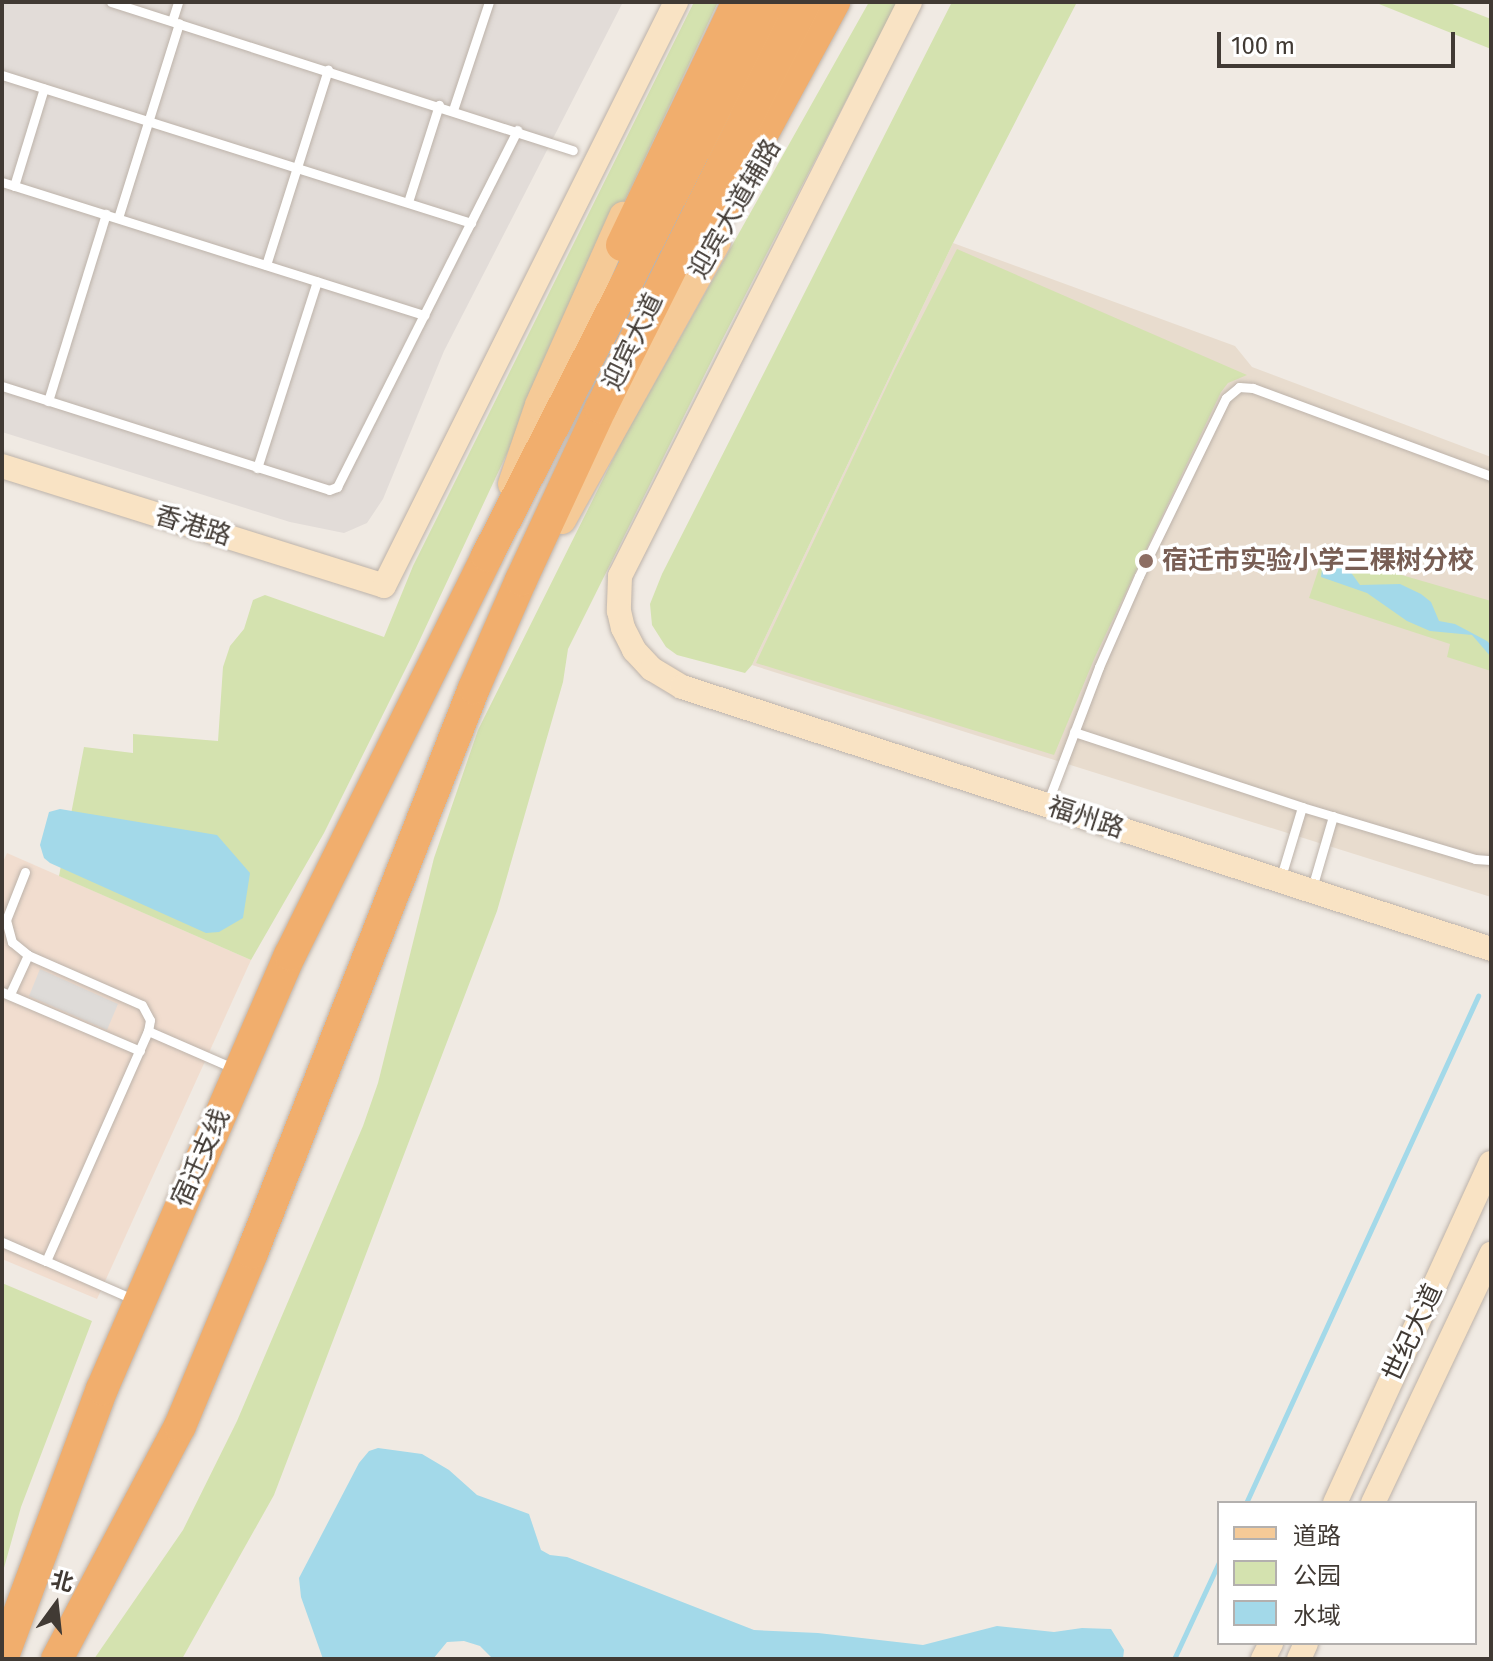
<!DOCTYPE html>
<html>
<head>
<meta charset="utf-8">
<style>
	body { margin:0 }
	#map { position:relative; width:1493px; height:1661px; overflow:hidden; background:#f0eae3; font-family:"Fira Sans","Noto Sans SC",sans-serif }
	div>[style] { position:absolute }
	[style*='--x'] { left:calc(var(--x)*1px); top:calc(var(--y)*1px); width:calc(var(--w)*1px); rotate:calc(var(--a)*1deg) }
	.commercial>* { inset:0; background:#f1ddcf }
	.industrial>* { inset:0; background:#e2dcd8 }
	.education>* { inset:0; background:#e8dcce }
	.green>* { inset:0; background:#d4e2af }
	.parking>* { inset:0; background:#dedbd8 }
	.water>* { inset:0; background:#a3d9e9 }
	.stream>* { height:5px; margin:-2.5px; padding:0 2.5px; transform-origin:2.5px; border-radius:2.5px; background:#a3d9e9 }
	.roads { filter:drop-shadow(0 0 2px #bdb3aa) drop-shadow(0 0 2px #bdb3aa) }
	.lane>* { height:9px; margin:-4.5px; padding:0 4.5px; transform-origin:4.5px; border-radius:4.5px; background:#fff }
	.secondary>* { height:24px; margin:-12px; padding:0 12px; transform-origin:12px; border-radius:12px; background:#f9e3c4 }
	.primary>* { height:28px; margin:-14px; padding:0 14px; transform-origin:14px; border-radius:14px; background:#f5ca97 }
	.highway>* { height:32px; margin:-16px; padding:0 16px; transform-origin:16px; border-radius:16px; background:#f1ae6d }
	.dots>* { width:22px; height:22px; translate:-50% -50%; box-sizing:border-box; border:4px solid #fff; border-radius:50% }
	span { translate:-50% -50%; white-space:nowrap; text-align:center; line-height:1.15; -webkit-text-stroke:7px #fff; paint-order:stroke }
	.street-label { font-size:26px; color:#413a34 }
	.education-label { font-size:26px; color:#785e54; font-weight:700 }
	.left { translate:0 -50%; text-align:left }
	.frame { position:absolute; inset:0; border:4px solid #413a34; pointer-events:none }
	.legend { position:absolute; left:1217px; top:1501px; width:260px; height:144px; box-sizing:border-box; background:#fff; border:2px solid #b3b0ae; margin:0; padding:10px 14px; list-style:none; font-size:24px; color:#413a34 }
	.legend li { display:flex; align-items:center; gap:16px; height:40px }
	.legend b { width:40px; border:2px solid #b3b0ae }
	.north { position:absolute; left:16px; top:1565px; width:80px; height:80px; -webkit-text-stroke:6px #fff; paint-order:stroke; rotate:15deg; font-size:22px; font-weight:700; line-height:32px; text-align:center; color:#413a34 }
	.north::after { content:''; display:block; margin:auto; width:28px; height:36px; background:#413a34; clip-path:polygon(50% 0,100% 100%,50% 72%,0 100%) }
	.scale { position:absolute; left:1217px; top:32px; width:238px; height:36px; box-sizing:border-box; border:4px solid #413a34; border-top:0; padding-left:10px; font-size:24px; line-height:28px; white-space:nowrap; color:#413a34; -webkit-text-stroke:6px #fff; paint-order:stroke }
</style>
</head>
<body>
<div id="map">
	<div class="commercial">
		<div style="clip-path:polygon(7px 853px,251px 960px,97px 1299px,2px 1259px,2px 864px)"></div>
	</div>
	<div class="industrial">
		<div style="clip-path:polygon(2px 2px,623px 2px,444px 351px,383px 499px,367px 523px,344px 533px,290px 522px,2px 432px)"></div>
	</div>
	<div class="education">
		<div style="clip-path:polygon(953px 243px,1235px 346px,1252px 367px,1491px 457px,1491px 897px,752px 665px)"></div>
	</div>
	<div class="green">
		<div style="clip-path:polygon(694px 2px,718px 2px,416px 648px,324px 833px,251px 960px,59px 876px,84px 747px,133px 753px,133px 734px,218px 741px,223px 667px,230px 646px,244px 629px,253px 600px,265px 595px,384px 637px,413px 566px)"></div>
		<div style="clip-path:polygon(869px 2px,897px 2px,720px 344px,568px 649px,563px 682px,497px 911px,274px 1495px,182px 1659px,94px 1659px,183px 1530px,237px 1421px,363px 1126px,378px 1083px,434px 858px,478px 730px,622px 441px)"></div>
		<div style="clip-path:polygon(952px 2px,1077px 2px,953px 243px,752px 665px,745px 673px,677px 655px,666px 647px,652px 625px,650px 604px,662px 574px)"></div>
		<div style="clip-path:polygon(1374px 2px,1447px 2px,1491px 19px,1491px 49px)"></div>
		<div style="clip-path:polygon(957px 249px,1247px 375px,1228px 383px,1221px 392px,1095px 657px,1054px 755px,756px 663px,895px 369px)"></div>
		<div style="clip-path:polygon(1333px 555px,1491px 601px,1491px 671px,1447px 657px,1450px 644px,1309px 598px,1323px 556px)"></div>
		<div style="clip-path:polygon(2px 1283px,92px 1321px,21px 1507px,2px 1575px)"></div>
	</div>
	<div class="parking">
		<div style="clip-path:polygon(40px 969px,118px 1004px,107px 1030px,29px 996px)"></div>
	</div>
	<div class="water">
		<div style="clip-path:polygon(1336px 565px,1347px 567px,1360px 585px,1400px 584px,1421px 594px,1431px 602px,1439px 621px,1455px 624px,1487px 641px,1491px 645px,1491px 657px,1472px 635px,1430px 631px,1407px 621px,1367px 593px,1321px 577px,1322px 569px)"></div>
		<div style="clip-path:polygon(60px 809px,217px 835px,250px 873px,243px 918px,219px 932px,206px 933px,50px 863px,44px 858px,40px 845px,49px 812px)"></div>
		<div style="clip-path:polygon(378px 1448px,422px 1454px,449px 1470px,477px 1495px,529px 1514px,541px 1550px,550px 1555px,567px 1557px,754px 1630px,818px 1633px,923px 1645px,997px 1626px,1054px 1632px,1082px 1628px,1111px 1629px,1124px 1650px,1123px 1659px,493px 1659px,480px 1646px,464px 1641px,447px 1642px,433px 1659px,323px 1659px,301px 1597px,299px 1578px,359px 1463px,369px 1451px)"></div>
	</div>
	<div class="stream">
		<div style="--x:1246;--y:1503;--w:558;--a:-65.41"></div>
		<div style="--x:1174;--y:1659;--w:107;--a:-65.1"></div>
	</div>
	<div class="roads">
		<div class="lane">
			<div style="--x:111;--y:2;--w:485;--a:17.8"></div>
			<div style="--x:172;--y:21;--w:20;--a:-72"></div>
			<div style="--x:2;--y:75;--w:492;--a:17.5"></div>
			<div style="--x:453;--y:110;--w:114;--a:-71.6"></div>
			<div style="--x:2;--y:182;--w:443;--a:17.5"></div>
			<div style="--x:14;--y:186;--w:102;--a:-73"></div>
			<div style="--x:408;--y:202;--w:102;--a:-72.3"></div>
			<div style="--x:118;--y:218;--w:204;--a:-72.6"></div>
			<div style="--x:266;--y:265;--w:205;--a:-72.4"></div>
			<div style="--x:2;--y:386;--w:343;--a:17.6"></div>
			<div style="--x:329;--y:490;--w:9;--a:-21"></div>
			<div style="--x:337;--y:487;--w:400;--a:-63.2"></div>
			<div style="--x:48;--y:401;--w:196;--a:-72.8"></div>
			<div style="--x:257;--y:468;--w:196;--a:-72.2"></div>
			<div style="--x:1074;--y:732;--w:240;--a:18.2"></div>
			<div style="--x:1302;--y:807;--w:181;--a:16.7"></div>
			<div style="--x:1475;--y:859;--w:16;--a:4"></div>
			<div style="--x:1047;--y:804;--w:147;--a:-69.2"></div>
			<div style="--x:1099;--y:667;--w:99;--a:-66.3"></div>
			<div style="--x:1139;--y:576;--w:198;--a:-64"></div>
			<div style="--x:1226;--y:398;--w:17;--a:-40"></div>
			<div style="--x:1239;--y:387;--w:14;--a:4"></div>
			<div style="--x:1253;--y:388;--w:254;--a:20.3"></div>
			<div style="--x:25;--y:872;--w:52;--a:111.6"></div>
			<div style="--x:6;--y:920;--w:23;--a:75"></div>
			<div style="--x:12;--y:942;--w:21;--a:39"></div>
			<div style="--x:1280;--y:880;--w:76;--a:-73.2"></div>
			<div style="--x:1312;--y:888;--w:75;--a:-73.7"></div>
			<div style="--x:2;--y:992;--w:150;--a:23.1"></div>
			<div style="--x:10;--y:994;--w:43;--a:-65.2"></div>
			<div style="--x:28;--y:955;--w:124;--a:23.7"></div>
			<div style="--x:142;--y:1005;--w:17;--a:62"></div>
			<div style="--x:150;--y:1020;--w:11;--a:100"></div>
			<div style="--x:2;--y:1242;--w:48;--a:23.4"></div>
			<div style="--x:46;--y:1261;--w:252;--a:-66.1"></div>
			<div style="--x:148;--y:1031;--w:93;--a:23.5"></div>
			<div style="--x:46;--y:1261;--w:97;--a:23.7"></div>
		</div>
		<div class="secondary">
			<div style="--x:910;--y:2;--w:643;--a:116.8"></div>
			<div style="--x:620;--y:576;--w:35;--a:92"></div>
			<div style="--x:619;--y:611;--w:17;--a:77"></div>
			<div style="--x:623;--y:628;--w:25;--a:63"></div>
			<div style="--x:634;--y:650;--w:26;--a:47"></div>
			<div style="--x:652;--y:669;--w:35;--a:31"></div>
			<div style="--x:682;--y:687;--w:850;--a:17.94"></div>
			<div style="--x:2;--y:466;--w:400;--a:17.4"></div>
			<div style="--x:384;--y:586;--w:653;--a:-63.43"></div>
			<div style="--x:1335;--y:1503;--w:374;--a:-65.4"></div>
			<div style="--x:1373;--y:1503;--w:276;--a:-64.6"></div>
			<div style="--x:1263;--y:1659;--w:18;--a:-63"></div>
			<div style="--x:1299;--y:1659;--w:17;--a:-66"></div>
		</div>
		<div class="primary">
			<div style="--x:512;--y:484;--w:83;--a:-71.1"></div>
			<div style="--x:539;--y:405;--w:207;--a:-66"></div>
			<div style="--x:562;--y:520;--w:318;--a:-60.9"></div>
		</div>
		<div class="highway">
			<div style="--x:622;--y:245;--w:269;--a:-64.5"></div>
			<div style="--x:694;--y:260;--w:294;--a:-61.5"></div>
			<div style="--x:2;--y:1659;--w:288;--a:-69.7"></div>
			<div style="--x:102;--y:1389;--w:473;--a:-66.6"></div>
			<div style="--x:290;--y:955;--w:445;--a:-63.7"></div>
			<div style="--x:487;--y:556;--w:622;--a:-62.94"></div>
			<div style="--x:57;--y:1659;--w:263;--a:-62.2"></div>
			<div style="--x:180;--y:1426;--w:187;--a:-67.4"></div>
			<div style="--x:252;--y:1253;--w:607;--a:-68.55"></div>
			<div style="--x:474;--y:688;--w:118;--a:-66.5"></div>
			<div style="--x:521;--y:580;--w:190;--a:-65.1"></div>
			<div style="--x:601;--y:408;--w:454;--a:-63.4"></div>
		</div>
	</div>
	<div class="dots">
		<div style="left:1146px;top:561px;background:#8d6e63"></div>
	</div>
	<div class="street-label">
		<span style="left:735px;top:209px;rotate:-60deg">迎宾大道辅路</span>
		<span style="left:633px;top:342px;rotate:-64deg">迎宾大道</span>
		<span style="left:193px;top:526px;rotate:17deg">香港路</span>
		<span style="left:1086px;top:818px;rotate:18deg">福州路</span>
		<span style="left:201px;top:1158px;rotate:-66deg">宿迁支线</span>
		<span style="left:1413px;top:1333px;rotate:-65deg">世纪大道</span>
	</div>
	<div class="education-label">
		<span class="left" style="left:1162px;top:561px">宿迁市实验小学三棵树分校</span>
	</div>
	<div class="frame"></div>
	<ul class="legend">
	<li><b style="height:10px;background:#f5ca97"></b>道路</li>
	<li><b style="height:22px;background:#d4e2af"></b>公园</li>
	<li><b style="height:22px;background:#a3d9e9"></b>水域</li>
	</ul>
	<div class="north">北</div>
	<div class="scale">100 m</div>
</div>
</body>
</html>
